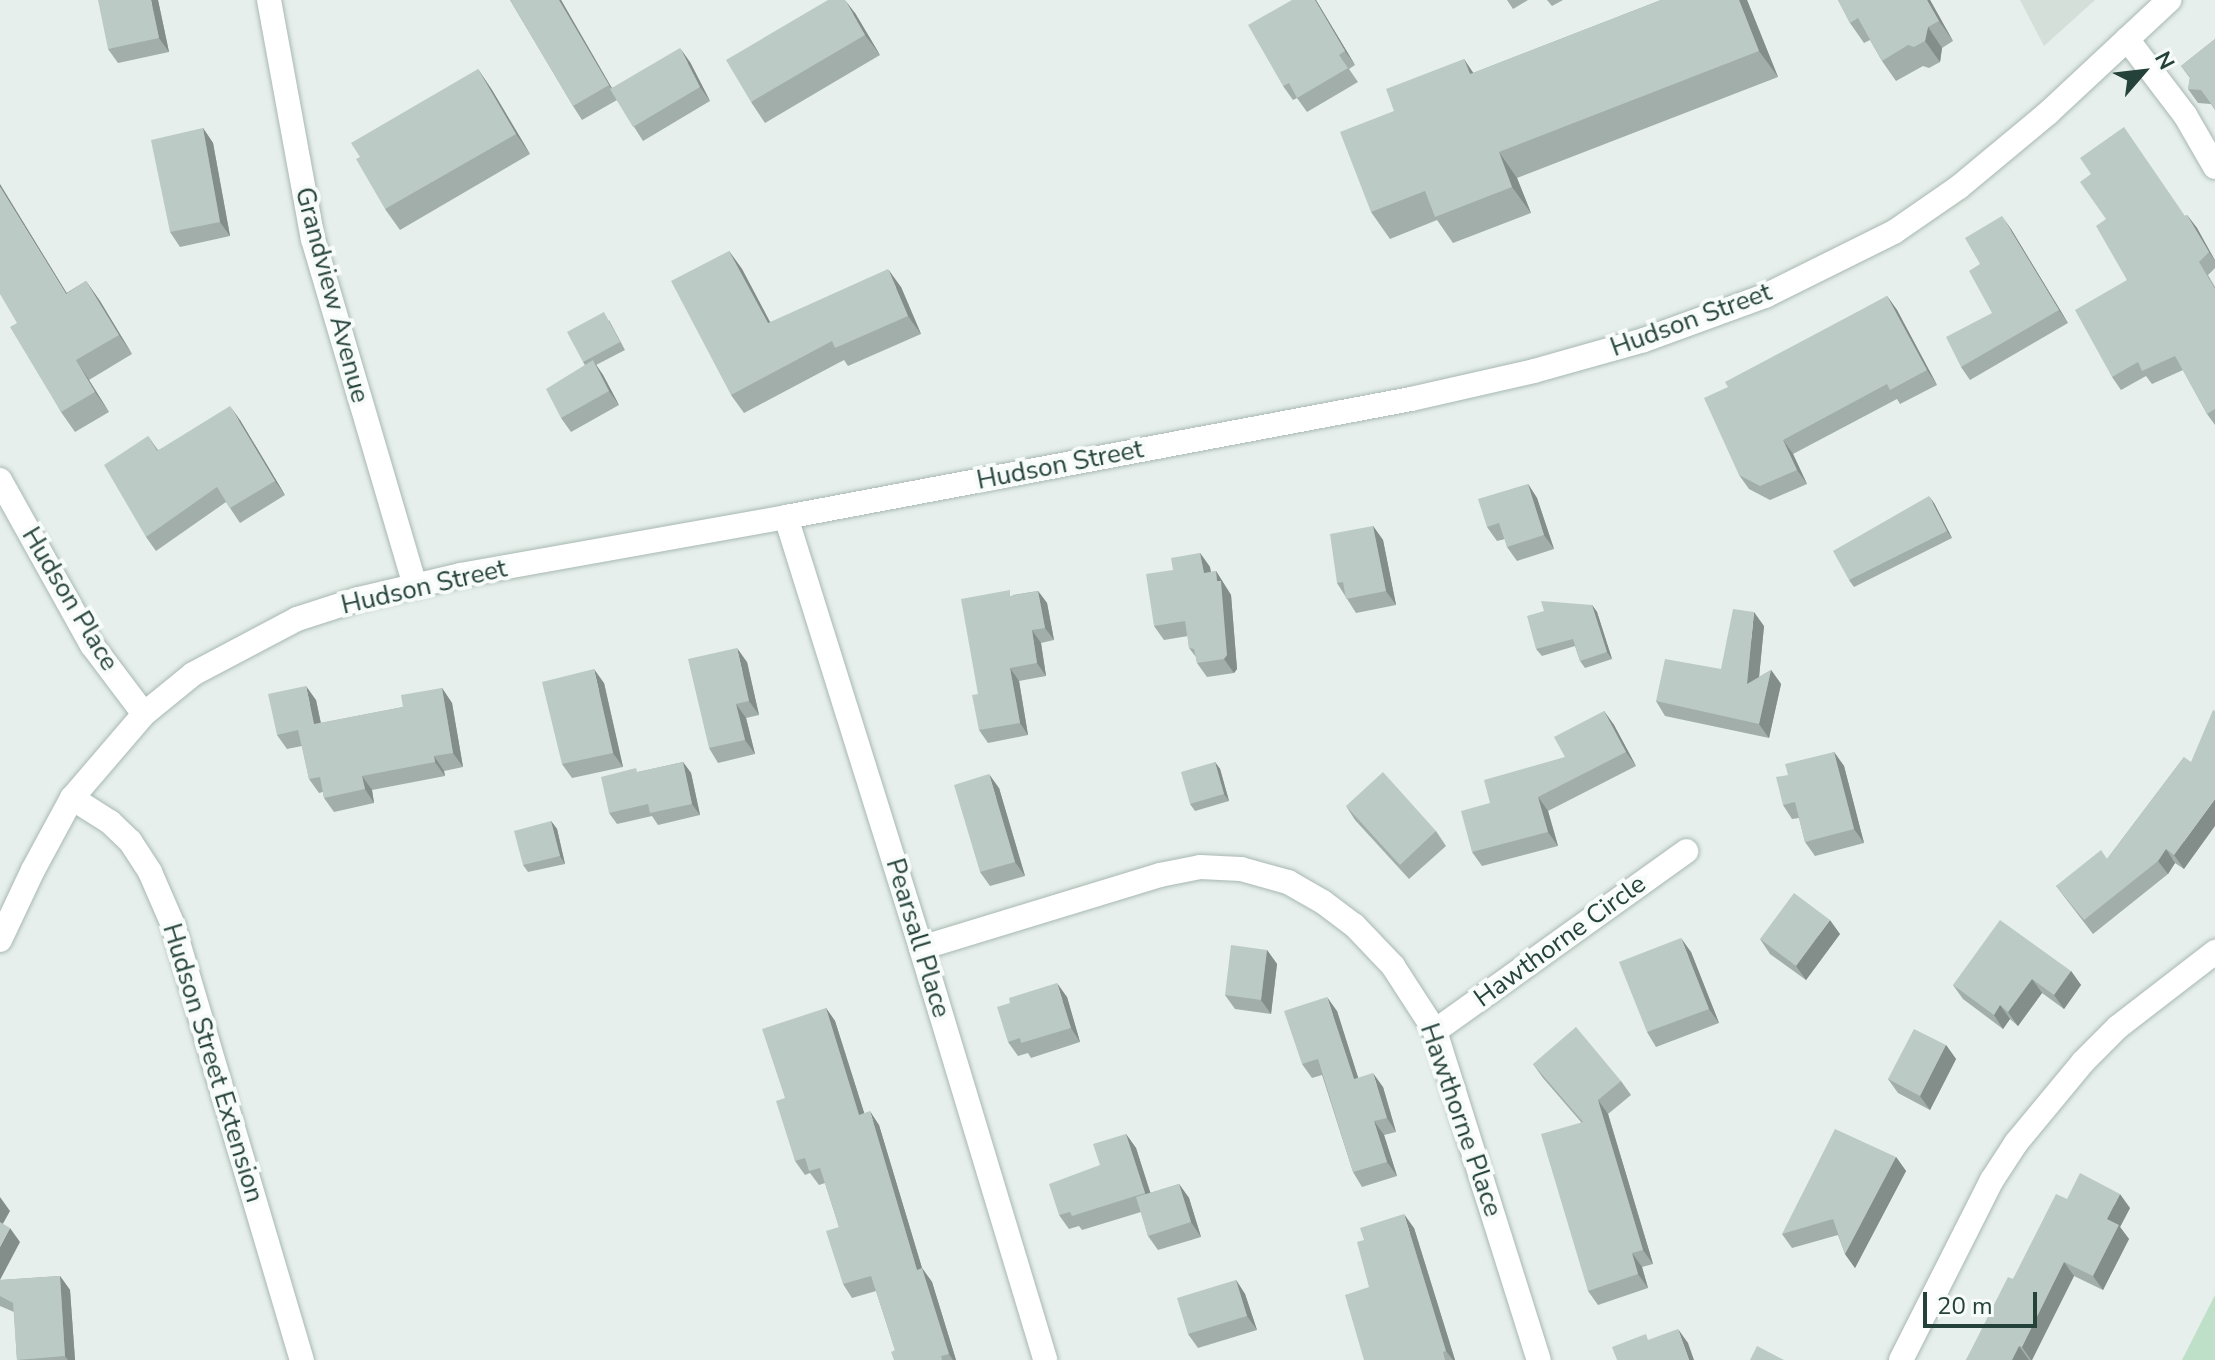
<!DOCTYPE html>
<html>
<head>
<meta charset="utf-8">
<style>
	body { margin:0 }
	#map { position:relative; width:2215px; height:1360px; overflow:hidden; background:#e6efeb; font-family:"Nunito Sans",sans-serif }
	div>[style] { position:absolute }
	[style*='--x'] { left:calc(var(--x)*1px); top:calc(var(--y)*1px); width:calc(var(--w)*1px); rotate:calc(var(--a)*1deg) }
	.built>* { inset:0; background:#d4dfda }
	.green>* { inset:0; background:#bfe0c8 }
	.roads { filter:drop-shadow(0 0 2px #a8b8b2) drop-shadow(0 0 2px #a8b8b2) }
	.minor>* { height:24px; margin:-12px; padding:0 12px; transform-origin:12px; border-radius:12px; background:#fff }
	.tertiary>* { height:24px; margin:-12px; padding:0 12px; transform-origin:12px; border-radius:12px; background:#fff }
	.wall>* { inset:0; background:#a1aea9 }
	.shaded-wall>* { inset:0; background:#838d89 }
	.building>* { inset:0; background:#bbcac4 }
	span { translate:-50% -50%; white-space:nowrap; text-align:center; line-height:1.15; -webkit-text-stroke:8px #f7fbf9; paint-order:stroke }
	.street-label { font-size:26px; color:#24423a }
	.north { position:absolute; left:2103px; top:32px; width:80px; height:80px; -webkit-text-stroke:6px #f7fbf9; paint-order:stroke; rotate:62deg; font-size:22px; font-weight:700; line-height:32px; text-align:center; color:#24423a }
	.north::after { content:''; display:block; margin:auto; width:28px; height:36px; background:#24423a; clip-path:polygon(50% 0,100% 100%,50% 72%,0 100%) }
	.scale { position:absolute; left:1923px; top:1292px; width:114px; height:36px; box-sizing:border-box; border:4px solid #24423a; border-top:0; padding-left:10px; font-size:24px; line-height:28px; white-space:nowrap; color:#24423a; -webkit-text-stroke:6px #f7fbf9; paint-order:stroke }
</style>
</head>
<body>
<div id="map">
	<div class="built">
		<div style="clip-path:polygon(2020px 0,2095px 0,2044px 46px)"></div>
	</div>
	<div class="green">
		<div style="clip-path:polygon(2215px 1295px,2215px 1360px,2182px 1360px)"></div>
	</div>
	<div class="roads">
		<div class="minor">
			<div style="--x:269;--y:0;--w:243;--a:79.6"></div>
			<div style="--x:313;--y:239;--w:362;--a:73.6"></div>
			<div style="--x:2127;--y:39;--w:96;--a:52.7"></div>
			<div style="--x:2185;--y:115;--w:60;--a:60"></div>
			<div style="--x:0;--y:480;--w:189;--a:60.9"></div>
			<div style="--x:92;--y:645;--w:86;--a:53"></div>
			<div style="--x:786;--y:517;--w:452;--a:72.6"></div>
			<div style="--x:921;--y:948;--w:430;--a:73.2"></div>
			<div style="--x:72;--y:798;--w:45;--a:32.3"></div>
			<div style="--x:110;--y:822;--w:28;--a:44"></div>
			<div style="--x:130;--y:841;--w:37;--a:57"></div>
			<div style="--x:150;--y:872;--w:58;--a:66.5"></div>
			<div style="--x:173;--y:925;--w:454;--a:73.5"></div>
			<div style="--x:921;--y:948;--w:250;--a:-17"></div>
			<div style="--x:1160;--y:875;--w:41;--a:-11.3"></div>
			<div style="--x:1200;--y:867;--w:41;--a:2.8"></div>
			<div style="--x:1241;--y:869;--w:49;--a:15.5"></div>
			<div style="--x:1288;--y:882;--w:40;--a:29.7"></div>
			<div style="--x:1323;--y:902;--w:39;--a:37"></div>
			<div style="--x:1354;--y:925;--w:57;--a:46.4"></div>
			<div style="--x:1393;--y:966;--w:77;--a:57.1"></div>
			<div style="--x:1435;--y:1031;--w:345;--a:72.5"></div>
			<div style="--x:1435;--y:1031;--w:309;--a:-35.6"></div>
			<div style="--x:1901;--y:1360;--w:202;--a:-63.2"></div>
			<div style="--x:1992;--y:1180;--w:44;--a:-57"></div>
			<div style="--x:2016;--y:1143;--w:105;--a:-50.4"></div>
			<div style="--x:2083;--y:1062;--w:49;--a:-45"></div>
			<div style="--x:2118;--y:1027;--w:123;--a:-37.7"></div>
		</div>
		<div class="tertiary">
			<div style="--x:0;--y:940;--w:77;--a:-64.8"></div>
			<div style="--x:33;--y:870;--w:82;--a:-61.6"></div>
			<div style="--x:72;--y:798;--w:111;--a:-49.4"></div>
			<div style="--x:144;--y:714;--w:63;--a:-39.2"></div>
			<div style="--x:193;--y:674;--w:118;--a:-27.9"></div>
			<div style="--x:297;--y:619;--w:65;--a:-17.9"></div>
			<div style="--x:359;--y:599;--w:105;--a:-13.2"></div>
			<div style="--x:461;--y:575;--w:330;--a:-10.1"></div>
			<div style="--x:786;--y:517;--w:636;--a:-10.69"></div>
			<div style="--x:1411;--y:399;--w:126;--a:-12.8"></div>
			<div style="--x:1534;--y:371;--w:114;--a:-15.7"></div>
			<div style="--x:1644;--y:340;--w:129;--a:-20"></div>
			<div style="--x:1765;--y:296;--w:144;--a:-26.4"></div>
			<div style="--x:1894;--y:232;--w:79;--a:-34.7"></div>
			<div style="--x:1959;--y:187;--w:116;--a:-39.7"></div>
			<div style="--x:2048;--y:113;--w:166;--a:-43"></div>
		</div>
	</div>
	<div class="wall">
		<div style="clip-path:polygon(158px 0,169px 52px,118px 63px,108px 49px)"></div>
		<div style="clip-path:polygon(510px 0,561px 0,612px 88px,690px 62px,710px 101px,643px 141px,617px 100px,582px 120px,573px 106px)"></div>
		<div style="clip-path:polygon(1292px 0,1316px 0,1355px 65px,1349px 69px,1358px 82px,1307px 112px,1297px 98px,1293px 100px,1283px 86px)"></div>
		<div style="clip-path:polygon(1507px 0,1528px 0,1513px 9px)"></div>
		<div style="clip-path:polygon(1547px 0,1563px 0,1552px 6px)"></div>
		<div style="clip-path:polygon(1661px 0,1747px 0,1778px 77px,1517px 178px,1531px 213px,1453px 243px,1437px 220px,1390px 239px,1371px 212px,1394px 111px,1464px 59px,1473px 73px)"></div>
		<div style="clip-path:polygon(1838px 0,1930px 0,1953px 41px,1942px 48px,1940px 62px,1929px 68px,1923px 66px,1896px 81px,1882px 61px,1870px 40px,1864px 43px,1850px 23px)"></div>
		<div style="clip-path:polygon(855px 13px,880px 55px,765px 123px,751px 102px)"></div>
		<div style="clip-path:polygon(2215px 39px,2215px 110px,2211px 104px,2198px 103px,2188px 89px,2190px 78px,2181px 66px)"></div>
		<div style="clip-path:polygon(478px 69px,492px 90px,530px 154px,400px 230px,385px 209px)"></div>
		<div style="clip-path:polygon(203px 128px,213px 143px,230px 236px,180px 247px,170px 232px)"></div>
		<div style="clip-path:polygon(2187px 215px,2197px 228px,2215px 260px,2215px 268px,2208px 275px,2215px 287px,2215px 425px,2207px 414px,2183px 370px,2152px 384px,2146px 376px,2121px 390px,2112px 377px,2127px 280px,2106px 220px,2185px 216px)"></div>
		<div style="clip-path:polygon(2011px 229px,2068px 323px,1970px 380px,1961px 367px,1992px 313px)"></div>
		<div style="clip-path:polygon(729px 251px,742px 269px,770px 322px,901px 287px,921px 334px,848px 366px,844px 360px,744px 413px,731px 395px)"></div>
		<div style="clip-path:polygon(86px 281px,100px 301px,132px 354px,89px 380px,109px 412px,75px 432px,61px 412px,17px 323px)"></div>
		<div style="clip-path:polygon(1887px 296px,1897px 310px,1937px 385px,1900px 404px,1897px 399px,1793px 454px,1807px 484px,1770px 500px,1749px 489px,1739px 475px,1728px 387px)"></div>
		<div style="clip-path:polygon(609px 320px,625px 350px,596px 365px,603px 375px,619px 405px,571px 432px,561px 418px,585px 365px,583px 362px)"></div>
		<div style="clip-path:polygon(240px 420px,285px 495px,240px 523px,226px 502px,156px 551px,146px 537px,148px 436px,158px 450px)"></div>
		<div style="clip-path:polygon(1528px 484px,1537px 498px,1554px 549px,1517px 561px,1507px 547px,1505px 539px,1497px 541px,1487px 527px)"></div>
		<div style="clip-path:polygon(1934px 503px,1952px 538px,1854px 587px,1849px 580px)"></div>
		<div style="clip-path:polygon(1373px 526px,1383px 540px,1396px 605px,1356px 613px,1337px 583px)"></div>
		<div style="clip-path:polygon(1200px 553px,1210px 567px,1211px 572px,1216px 571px,1231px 595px,1237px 669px,1234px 673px,1207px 677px,1197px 663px,1196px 657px,1189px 648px,1188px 636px,1164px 640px,1154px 626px,1173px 570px)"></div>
		<div style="clip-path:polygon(1038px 591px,1047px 603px,1054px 640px,1041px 643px,1046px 676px,1019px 681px,1028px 735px,988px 743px,979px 730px,978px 694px,1013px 595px)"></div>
		<div style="clip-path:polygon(1592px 605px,1597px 612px,1612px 659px,1585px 668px,1580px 661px,1575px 646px,1542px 656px,1536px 649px)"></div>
		<div style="clip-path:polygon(1764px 626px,1759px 677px,1771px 670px,1781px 684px,1769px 738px,1665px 716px,1656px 701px,1721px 669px)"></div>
		<div style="clip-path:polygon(747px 662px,759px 715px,746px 718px,755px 754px,718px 763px,709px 748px)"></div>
		<div style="clip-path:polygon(604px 683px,623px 767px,572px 778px,562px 764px)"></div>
		<div style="clip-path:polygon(442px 688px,452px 703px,463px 767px,444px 771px,445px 776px,372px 790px,374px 803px,334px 812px,324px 798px,323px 792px,319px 793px,309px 779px,302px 746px,287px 749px,277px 735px,316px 700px,321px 723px,403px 707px)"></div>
		<div style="clip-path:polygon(1604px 711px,1614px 725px,1636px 766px,1548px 811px,1558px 846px,1482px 866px,1472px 852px,1565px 757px)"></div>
		<div style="clip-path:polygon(1834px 752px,1844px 766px,1864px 843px,1815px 856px,1805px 842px,1799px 818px,1792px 819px,1783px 805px,1788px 775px)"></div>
		<div style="clip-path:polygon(2184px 757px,2184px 869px,2175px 863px,2168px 874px,2093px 934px,2056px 886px,2107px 859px)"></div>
		<div style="clip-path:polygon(683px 762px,691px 773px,700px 815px,658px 825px,652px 816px,617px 824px,609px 813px,638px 772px)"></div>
		<div style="clip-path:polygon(1215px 762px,1220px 769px,1229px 801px,1195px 811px,1190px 804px)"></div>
		<div style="clip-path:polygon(999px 788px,1025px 876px,990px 886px,980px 872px)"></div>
		<div style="clip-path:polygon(1346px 806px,1436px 831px,1446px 846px,1409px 879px,1355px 820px)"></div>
		<div style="clip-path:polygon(551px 821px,557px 829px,565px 864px,528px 872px,523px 865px)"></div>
		<div style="clip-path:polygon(1840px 934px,1806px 980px,1770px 954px,1760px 939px)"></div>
		<div style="clip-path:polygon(1267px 950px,1277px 964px,1271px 1014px,1235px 1009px,1225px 995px)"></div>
		<div style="clip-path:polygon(1691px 952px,1719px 1023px,1656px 1047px,1647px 1032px)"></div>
		<div style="clip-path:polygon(2071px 971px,2081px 985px,2064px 1009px,2042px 993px,2018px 1026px,2010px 1019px,2003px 1029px,1963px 999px,1953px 985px)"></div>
		<div style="clip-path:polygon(1067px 997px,1080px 1042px,1031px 1058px,1028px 1053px,1018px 1056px,1008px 1042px)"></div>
		<div style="clip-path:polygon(826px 1008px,835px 1021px,864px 1113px,879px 1125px,922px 1268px,932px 1282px,956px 1360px,894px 1360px,895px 1350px,876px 1291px,852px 1298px,843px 1284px,839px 1227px,825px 1183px,819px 1185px,810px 1173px,805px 1175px,795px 1161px,785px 1098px)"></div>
		<div style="clip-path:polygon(1337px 1011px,1358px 1078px,1383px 1087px,1396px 1132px,1384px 1135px,1397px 1176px,1362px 1187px,1353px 1172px,1322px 1075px,1312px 1078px,1302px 1064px)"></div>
		<div style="clip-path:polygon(1946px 1045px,1956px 1059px,1930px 1110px,1898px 1093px,1888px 1079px)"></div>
		<div style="clip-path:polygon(1533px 1064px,1621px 1081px,1631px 1095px,1608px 1114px,1653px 1264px,1642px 1267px,1648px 1288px,1598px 1305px,1588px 1291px,1581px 1122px,1543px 1078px)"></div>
		<div style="clip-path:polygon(1126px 1134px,1136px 1148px,1150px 1193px,1179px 1184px,1189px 1198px,1201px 1237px,1158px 1250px,1148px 1236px,1141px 1212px,1082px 1230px,1079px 1226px,1069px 1229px,1059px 1215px)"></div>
		<div style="clip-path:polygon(1896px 1157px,1906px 1171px,1855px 1268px,1845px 1254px,1838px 1235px,1792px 1248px,1782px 1234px)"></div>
		<div style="clip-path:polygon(2067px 1199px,2130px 1208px,2120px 1227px,2129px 1239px,2103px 1290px,2074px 1276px,2032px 1360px,1966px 1360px,2013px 1279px)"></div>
		<div style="clip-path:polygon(1414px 1228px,1455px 1360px,1364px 1360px,1369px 1287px)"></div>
		<div style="clip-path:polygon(60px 1276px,70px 1290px,75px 1360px,17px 1360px,14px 1312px,0 1306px,0 1280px)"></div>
		<div style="clip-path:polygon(1236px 1280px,1245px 1294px,1257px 1330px,1198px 1348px,1188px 1334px)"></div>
	</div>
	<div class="shaded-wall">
		<div style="clip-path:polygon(151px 0,158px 0,169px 52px,159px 38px)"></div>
		<div style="clip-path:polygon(559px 0,561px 0,618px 99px,609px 85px)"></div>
		<div style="clip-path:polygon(845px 0,855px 13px,880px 55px,865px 35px)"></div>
		<div style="clip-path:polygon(1315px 0,1316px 0,1355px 65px,1345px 51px)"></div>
		<div style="clip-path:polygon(1739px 0,1747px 0,1778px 77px,1759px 51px)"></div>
		<div style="clip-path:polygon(1927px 0,1930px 0,1953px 41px,1939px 21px)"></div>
		<div style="clip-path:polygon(1928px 27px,1942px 48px,1940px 62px,1925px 41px)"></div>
		<div style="clip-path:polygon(680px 48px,690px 62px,710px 101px,700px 87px)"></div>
		<div style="clip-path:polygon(1464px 59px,1482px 86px,1470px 74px)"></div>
		<div style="clip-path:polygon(478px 69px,492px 90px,530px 154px,516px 134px)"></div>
		<div style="clip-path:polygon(203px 128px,213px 143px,230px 236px,220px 222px)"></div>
		<div style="clip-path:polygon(1499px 152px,1517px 178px,1531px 213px,1512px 187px)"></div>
		<div style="clip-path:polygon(0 184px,79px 313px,66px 294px,0 187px)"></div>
		<div style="clip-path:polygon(2187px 215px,2197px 228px,2215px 261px,2209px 252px)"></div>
		<div style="clip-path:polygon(2002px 216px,2011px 229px,2068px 323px,2059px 310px)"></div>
		<div style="clip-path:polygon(729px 251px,742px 269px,780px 341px,768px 323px)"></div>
		<div style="clip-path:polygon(888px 269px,901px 287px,921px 334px,908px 316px)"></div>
		<div style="clip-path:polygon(86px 281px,100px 301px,132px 354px,119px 335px)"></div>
		<div style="clip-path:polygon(1887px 296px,1897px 310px,1937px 385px,1927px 370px)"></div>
		<div style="clip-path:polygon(76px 360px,89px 380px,109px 412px,95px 392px)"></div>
		<div style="clip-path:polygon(593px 360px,603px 375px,619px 405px,609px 391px)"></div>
		<div style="clip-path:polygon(230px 406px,240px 420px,285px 495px,275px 481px)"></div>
		<div style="clip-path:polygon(1783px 440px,1793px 454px,1807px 484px,1797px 470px)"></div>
		<div style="clip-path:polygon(1528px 484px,1537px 498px,1554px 549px,1544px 535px)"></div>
		<div style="clip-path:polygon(1929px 496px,1934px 503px,1952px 538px,1947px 531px)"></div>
		<div style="clip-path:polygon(1373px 526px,1383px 540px,1396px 605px,1386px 591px)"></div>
		<div style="clip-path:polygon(1200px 553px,1210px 567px,1213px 587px,1204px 573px)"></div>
		<div style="clip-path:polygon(1216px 571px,1231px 595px,1237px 669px,1234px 673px,1224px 659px)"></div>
		<div style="clip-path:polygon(1038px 591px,1047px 603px,1054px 640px,1045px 628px)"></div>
		<div style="clip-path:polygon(1592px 605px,1597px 612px,1612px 659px,1607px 652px)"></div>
		<div style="clip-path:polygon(1754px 612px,1764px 626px,1757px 698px,1747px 684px)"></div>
		<div style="clip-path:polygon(1032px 630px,1041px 643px,1046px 676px,1037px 663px)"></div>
		<div style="clip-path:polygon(737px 648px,747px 662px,759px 715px,749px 701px)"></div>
		<div style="clip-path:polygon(1010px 668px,1019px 681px,1028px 735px,1020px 723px)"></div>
		<div style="clip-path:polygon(594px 669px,604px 683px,623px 767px,613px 753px)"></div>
		<div style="clip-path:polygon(1771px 670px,1781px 684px,1769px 738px,1759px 724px)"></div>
		<div style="clip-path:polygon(306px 686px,316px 700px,324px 739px,314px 724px)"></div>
		<div style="clip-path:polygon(442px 688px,452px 703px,463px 767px,453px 753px)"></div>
		<div style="clip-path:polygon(736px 704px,746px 718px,755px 754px,745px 740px)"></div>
		<div style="clip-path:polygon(1604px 711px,1614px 725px,1636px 766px,1626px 752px)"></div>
		<div style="clip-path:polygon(1834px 752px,1844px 766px,1864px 843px,1854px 829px)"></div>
		<div style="clip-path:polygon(434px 756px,444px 771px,445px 776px,435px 762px)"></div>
		<div style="clip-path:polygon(683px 762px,691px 773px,700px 815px,692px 804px)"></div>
		<div style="clip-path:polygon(1215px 762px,1220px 769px,1229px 801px,1224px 794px)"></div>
		<div style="clip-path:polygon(989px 774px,999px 788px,1025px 876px,1015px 862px)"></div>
		<div style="clip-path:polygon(362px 776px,372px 790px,374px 803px,365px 789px)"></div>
		<div style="clip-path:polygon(1538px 797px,1548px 811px,1558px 846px,1548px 832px)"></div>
		<div style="clip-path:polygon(2215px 799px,2215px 826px,2184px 869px,2174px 855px)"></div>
		<div style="clip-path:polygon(551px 821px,557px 829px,565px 864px,560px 856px)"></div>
		<div style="clip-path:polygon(2166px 849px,2175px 863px,2168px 874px,2158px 861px)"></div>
		<div style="clip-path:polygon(1830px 920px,1840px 934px,1806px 980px,1796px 966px)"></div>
		<div style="clip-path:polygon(1681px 938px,1691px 952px,1719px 1023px,1709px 1009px)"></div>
		<div style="clip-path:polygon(1267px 950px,1277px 964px,1271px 1014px,1261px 1000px)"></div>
		<div style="clip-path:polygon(2071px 971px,2081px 985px,2064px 1009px,2054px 995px)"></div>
		<div style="clip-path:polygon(2032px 979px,2042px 993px,2018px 1026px,2008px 1012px)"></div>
		<div style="clip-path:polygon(1057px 983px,1067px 997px,1080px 1042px,1071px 1028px)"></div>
		<div style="clip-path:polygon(1327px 997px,1337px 1011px,1363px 1093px,1354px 1079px)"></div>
		<div style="clip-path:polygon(2000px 1005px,2010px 1019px,2003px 1029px,1994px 1015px)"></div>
		<div style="clip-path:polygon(826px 1008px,835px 1021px,869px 1128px,859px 1115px)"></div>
		<div style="clip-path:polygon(1946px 1045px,1956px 1059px,1930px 1110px,1920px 1096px)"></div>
		<div style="clip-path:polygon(1373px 1073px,1383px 1087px,1396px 1132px,1387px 1118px)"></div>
		<div style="clip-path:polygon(1598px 1100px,1608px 1114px,1653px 1264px,1643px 1250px)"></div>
		<div style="clip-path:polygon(870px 1111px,879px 1125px,922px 1268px,932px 1282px,956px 1360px,953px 1360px,949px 1354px,917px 1270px)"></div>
		<div style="clip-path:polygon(1374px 1121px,1384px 1135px,1397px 1176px,1387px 1162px)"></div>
		<div style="clip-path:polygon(1126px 1134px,1136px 1148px,1155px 1207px,1145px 1193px)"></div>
		<div style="clip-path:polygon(1896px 1157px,1906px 1171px,1855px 1268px,1845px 1254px)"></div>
		<div style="clip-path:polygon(1179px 1184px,1189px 1198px,1201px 1237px,1191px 1222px)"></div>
		<div style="clip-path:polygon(2120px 1194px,2130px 1208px,2120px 1227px,2129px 1239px,2103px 1290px,2093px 1276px,2107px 1219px)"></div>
		<div style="clip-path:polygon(0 1197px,10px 1211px,0 1229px)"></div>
		<div style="clip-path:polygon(1404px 1214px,1414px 1228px,1455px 1360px,1453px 1360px,1446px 1351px)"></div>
		<div style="clip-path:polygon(10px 1228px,20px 1242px,0 1280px,0 1247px)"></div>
		<div style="clip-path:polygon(1632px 1253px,1642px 1267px,1648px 1288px,1638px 1274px)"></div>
		<div style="clip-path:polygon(2064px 1262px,2074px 1276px,2032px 1360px,2031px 1360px,2022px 1347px)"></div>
		<div style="clip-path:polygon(60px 1276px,70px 1290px,75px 1360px,68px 1360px,65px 1356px)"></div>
		<div style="clip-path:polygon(1236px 1280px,1245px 1294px,1257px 1330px,1247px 1316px)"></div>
		<div style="clip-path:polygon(1678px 1329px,1688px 1343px,1694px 1360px,1689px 1360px)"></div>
		<div style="clip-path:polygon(2019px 1346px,2029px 1360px,2012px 1360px)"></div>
	</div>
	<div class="building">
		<div style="clip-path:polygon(98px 0,151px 0,159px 38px,108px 49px)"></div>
		<div style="clip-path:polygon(510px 0,559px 0,609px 85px,573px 106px)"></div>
		<div style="clip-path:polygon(828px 0,845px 0,865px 35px,751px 102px,726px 60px)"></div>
		<div style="clip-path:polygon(1292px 0,1315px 0,1345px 51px,1339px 55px,1348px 68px,1297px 98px,1289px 83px,1283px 86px,1248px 25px)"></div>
		<div style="clip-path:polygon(1661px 0,1739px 0,1759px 51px,1499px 152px,1512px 187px,1435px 217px,1425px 191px,1371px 212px,1340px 132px,1394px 111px,1386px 89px,1464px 59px,1470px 74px)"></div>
		<div style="clip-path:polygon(1838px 0,1927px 0,1939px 21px,1928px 27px,1925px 41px,1914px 47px,1908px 45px,1882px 61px,1858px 18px,1850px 23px)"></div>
		<div style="clip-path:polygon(2215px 39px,2215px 109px,2201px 90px,2188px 89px,2190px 77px,2181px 66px)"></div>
		<div style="clip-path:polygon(680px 48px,700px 87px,633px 127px,610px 89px)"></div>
		<div style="clip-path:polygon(478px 69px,516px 134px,385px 209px,356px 159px,360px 157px,351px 143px)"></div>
		<div style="clip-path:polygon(2124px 127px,2185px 216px,2187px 215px,2209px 252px,2199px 262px,2215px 289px,2215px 409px,2207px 414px,2175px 356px,2142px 371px,2138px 362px,2112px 377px,2075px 310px,2127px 280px,2096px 226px,2106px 219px,2080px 182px,2091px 174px,2080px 158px)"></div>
		<div style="clip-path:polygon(203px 128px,220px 222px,170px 232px,151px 140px)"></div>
		<div style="clip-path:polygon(0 187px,66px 294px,86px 281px,119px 335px,76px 360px,95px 392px,61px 412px,10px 327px,17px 323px,0 294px)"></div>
		<div style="clip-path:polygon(2002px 216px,2059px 310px,1961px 367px,1946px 337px,1992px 313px,1969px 271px,1980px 264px,1965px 238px)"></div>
		<div style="clip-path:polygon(729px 251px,768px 323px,888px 269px,908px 316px,835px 348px,832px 341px,731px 395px,671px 281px)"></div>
		<div style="clip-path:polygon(1887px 296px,1927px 370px,1890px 390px,1887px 384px,1783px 440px,1797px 470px,1760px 486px,1739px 475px,1704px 398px,1728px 387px,1725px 382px)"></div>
		<div style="clip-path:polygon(604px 312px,620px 342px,583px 362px,567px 332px)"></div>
		<div style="clip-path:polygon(593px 360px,609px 391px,561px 418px,546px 389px)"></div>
		<div style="clip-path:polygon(230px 406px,275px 481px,230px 508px,217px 487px,146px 537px,104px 465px,148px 436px,157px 451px)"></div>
		<div style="clip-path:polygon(1528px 484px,1544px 535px,1507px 547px,1499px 523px,1487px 527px,1478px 499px)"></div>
		<div style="clip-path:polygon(1929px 496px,1947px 531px,1849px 580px,1833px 551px)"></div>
		<div style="clip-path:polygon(1373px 526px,1386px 591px,1346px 599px,1343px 582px,1337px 583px,1330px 534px)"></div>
		<div style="clip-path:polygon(1200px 553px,1204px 573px,1216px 571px,1217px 581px,1221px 581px,1227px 655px,1224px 659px,1197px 663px,1194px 649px,1189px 648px,1185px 621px,1154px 626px,1146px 574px,1173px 570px,1171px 558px)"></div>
		<div style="clip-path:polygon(1010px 590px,1010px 596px,1038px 591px,1045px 628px,1032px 630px,1037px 663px,1010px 668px,1020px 723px,979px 730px,972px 695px,978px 694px,961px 599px)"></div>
		<div style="clip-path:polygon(1541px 601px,1592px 605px,1607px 652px,1580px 661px,1573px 639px,1536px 649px,1527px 616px,1544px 611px)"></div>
		<div style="clip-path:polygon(1733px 609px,1754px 612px,1747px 684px,1771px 670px,1759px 724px,1656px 701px,1665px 659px,1721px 669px)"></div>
		<div style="clip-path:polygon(737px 648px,749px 701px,736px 704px,745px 740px,709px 748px,688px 659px)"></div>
		<div style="clip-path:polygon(594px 669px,613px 753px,562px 764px,542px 682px)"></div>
		<div style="clip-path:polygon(306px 686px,314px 724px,403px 707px,401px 695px,442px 688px,453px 753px,434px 756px,435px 762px,362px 776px,365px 789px,324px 798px,320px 777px,309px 779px,298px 730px,277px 735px,268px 694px)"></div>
		<div style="clip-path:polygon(2213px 710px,2215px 711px,2215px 799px,2174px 855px,2166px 849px,2158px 861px,2084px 920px,2056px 886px,2101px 850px,2107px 859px,2184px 757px,2191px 762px)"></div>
		<div style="clip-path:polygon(1604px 711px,1626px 752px,1538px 797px,1548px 832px,1472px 852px,1461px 811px,1490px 803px,1484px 780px,1565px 757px,1554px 737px)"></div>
		<div style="clip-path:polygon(1834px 752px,1854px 829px,1805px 842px,1795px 802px,1783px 805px,1776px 777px,1788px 775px,1785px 764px)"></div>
		<div style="clip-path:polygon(683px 762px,692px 804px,650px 813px,648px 804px,609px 813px,601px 777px,636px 768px,637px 772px)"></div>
		<div style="clip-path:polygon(1215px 762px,1224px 794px,1190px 804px,1181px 772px)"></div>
		<div style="clip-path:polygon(1383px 772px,1436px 831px,1400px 865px,1346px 806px)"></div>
		<div style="clip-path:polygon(989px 774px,1015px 862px,980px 872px,954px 785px)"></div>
		<div style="clip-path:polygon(551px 821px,560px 856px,523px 865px,514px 831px)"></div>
		<div style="clip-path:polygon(1794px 893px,1830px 920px,1796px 966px,1760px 939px)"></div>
		<div style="clip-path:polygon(2000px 920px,2071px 971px,2054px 995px,2032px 979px,2008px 1012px,2000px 1005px,1994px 1015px,1953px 985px)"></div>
		<div style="clip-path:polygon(1681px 938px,1709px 1009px,1647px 1032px,1619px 962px)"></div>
		<div style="clip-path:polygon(1231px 945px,1267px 950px,1261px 1000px,1225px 995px)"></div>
		<div style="clip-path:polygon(1057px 983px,1071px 1028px,1021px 1043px,1020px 1038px,1008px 1042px,997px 1007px,1010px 1003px,1009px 998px)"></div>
		<div style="clip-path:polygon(1327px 997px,1354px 1079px,1373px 1073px,1387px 1118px,1374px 1121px,1387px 1162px,1353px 1172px,1318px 1059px,1302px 1064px,1284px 1011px)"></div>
		<div style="clip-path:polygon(826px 1008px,859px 1115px,870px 1111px,917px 1270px,922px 1268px,949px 1354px,941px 1356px,942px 1360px,894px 1360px,891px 1352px,895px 1350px,871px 1276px,843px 1284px,826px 1231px,839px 1227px,820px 1168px,809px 1171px,805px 1158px,795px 1161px,776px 1101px,785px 1098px,762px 1029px)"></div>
		<div style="clip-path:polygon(1576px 1027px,1621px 1081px,1598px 1100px,1643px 1250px,1632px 1253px,1638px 1274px,1588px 1291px,1541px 1134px,1583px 1122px,1533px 1064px)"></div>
		<div style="clip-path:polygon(1914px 1029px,1946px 1045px,1920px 1096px,1888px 1079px)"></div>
		<div style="clip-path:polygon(1835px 1129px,1896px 1157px,1845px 1254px,1833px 1219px,1782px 1234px)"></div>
		<div style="clip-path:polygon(1126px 1134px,1145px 1193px,1072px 1216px,1070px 1212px,1059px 1215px,1049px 1184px,1100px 1165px,1093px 1144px)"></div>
		<div style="clip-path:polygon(2080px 1173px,2120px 1194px,2107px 1219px,2119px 1225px,2093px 1276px,2064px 1262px,2022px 1347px,2019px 1346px,2012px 1360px,1966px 1360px,2008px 1277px,2013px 1279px,2056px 1194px,2067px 1199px)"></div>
		<div style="clip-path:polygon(1179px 1184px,1191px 1222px,1148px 1236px,1136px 1197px)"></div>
		<div style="clip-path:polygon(1404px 1214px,1446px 1351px,1443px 1352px,1445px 1360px,1364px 1360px,1345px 1295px,1369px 1287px,1357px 1242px,1364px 1240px,1360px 1228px)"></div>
		<div style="clip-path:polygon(0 1222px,10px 1228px,0 1247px)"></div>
		<div style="clip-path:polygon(60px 1276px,65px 1356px,17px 1360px,13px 1303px,0 1296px,0 1280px)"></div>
		<div style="clip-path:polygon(1236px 1280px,1247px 1316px,1188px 1334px,1177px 1298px)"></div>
		<div style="clip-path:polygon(1678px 1329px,1689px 1360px,1617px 1360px,1612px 1347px,1646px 1334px,1648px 1340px)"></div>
		<div style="clip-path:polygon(1757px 1346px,1784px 1360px,1750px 1360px)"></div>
	</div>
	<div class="street-label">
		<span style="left:332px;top:295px;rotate:75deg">Grandview Avenue</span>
		<span style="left:1691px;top:320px;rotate:-20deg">Hudson Street</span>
		<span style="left:1060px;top:465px;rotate:-11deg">Hudson Street</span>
		<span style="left:424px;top:587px;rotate:-13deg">Hudson Street</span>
		<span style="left:70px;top:599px;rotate:59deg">Hudson Place</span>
		<span style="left:918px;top:938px;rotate:73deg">Pearsall Place</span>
		<span style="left:1560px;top:941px;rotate:-36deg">Hawthorne Circle</span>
		<span style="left:213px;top:1063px;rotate:73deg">Hudson Street Extension</span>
		<span style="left:1461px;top:1120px;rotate:71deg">Hawthorne Place</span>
	</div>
	<div class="north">N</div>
	<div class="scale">20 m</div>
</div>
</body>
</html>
